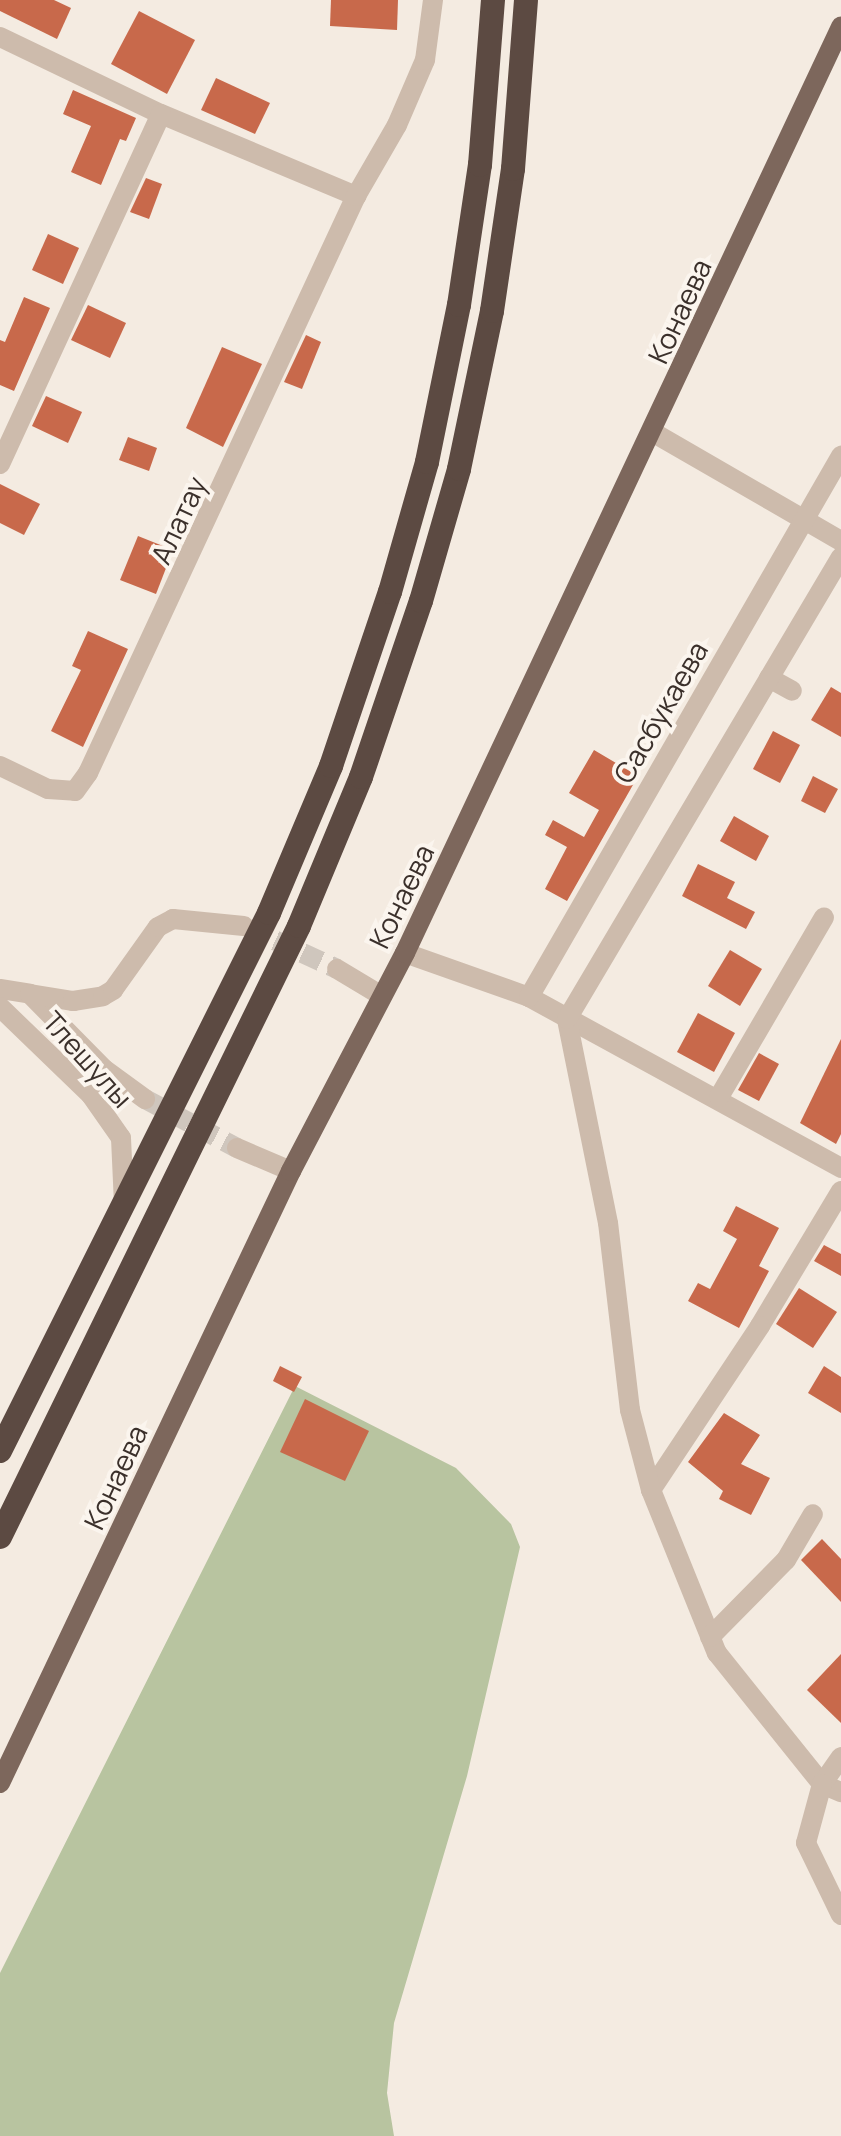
<!DOCTYPE html>
<html>
<head>
<meta charset="utf-8">
<style>
	body { margin:0 }
	#map { position:relative; width:841px; height:2136px; overflow:hidden; background:#f4ebe1; font-family:Manrope,sans-serif }
	div>[style] { position:absolute }
	[style*='--x'] { left:calc(var(--x)*1px); top:calc(var(--y)*1px); width:calc(var(--w)*1px); rotate:calc(var(--a)*1deg) }
	.green>* { inset:0; background:#b8c4a0 }
	.building>* { inset:0; background:#c8694b }
	.minor-tunnel>* { height:20px; margin-top:-10px; transform-origin:0; background:repeating-linear-gradient(90deg,#cfc6bd 0 20px,transparent 0 30px) }
	.minor>* { height:20px; margin:-10px; padding:0 10px; transform-origin:10px; border-radius:10px; background:#cdbbac }
	.major>* { height:20px; margin:-10px; padding:0 10px; transform-origin:10px; border-radius:10px; background:#7d675c }
	.highway>* { height:24px; margin:-12px; padding:0 12px; transform-origin:12px; border-radius:12px; background:#5c4a42 }
	span { translate:-50% -50%; white-space:nowrap; text-align:center; line-height:1.15; -webkit-text-stroke:8px #fbf5ee; paint-order:stroke }
	.street-label { font-size:28px; color:#3b302b }
</style>
</head>
<body>
<div id="map">
	<div class="green">
		<div style="clip-path:polygon(295px 1386px,456px 1468px,511px 1524px,520px 1547px,467px 1776px,394px 2023px,387px 2093px,394px 2136px,0 2136px,0 1973px)"></div>
	</div>
	<div class="building">
		<div style="clip-path:polygon(0 0,54px 0,71px 8px,57px 39px,0 11px)"></div>
		<div style="clip-path:polygon(331px 0,398px 0,397px 30px,330px 26px)"></div>
		<div style="clip-path:polygon(139px 11px,195px 40px,167px 94px,111px 64px)"></div>
		<div style="clip-path:polygon(216px 78px,270px 103px,255px 134px,201px 110px)"></div>
		<div style="clip-path:polygon(73px 90px,136px 118px,126px 141px,120px 139px,101px 185px,71px 172px,91px 126px,63px 114px)"></div>
		<div style="clip-path:polygon(146px 178px,162px 184px,149px 219px,130px 212px)"></div>
		<div style="clip-path:polygon(48px 234px,79px 248px,63px 284px,32px 270px)"></div>
		<div style="clip-path:polygon(24px 297px,50px 308px,14px 391px,0 385px,0 340px,5px 342px)"></div>
		<div style="clip-path:polygon(88px 305px,126px 323px,110px 358px,71px 340px)"></div>
		<div style="clip-path:polygon(306px 335px,321px 342px,302px 389px,284px 382px)"></div>
		<div style="clip-path:polygon(222px 347px,262px 364px,223px 447px,186px 428px)"></div>
		<div style="clip-path:polygon(46px 396px,82px 412px,68px 443px,32px 426px)"></div>
		<div style="clip-path:polygon(128px 437px,157px 448px,149px 471px,119px 460px)"></div>
		<div style="clip-path:polygon(0 484px,40px 504px,24px 535px,0 523px)"></div>
		<div style="clip-path:polygon(138px 536px,173px 550px,156px 594px,120px 580px)"></div>
		<div style="clip-path:polygon(88px 631px,128px 649px,83px 747px,51px 731px,81px 670px,72px 666px)"></div>
		<div style="clip-path:polygon(831px 687px,841px 693px,841px 737px,811px 720px)"></div>
		<div style="clip-path:polygon(773px 731px,800px 745px,780px 783px,753px 769px)"></div>
		<div style="clip-path:polygon(594px 750px,638px 776px,567px 901px,545px 889px,567px 847px,545px 835px,553px 820px,584px 837px,599px 810px,569px 793px)"></div>
		<div style="clip-path:polygon(813px 776px,838px 789px,825px 813px,801px 801px)"></div>
		<div style="clip-path:polygon(734px 816px,769px 836px,756px 861px,720px 841px)"></div>
		<div style="clip-path:polygon(698px 864px,735px 882px,727px 898px,755px 912px,746px 929px,682px 896px)"></div>
		<div style="clip-path:polygon(730px 950px,762px 969px,740px 1006px,708px 986px)"></div>
		<div style="clip-path:polygon(698px 1013px,735px 1033px,714px 1072px,677px 1052px)"></div>
		<div style="clip-path:polygon(841px 1039px,841px 1134px,836px 1144px,800px 1123px)"></div>
		<div style="clip-path:polygon(759px 1053px,779px 1064px,759px 1101px,738px 1090px)"></div>
		<div style="clip-path:polygon(736px 1206px,779px 1228px,759px 1266px,769px 1271px,739px 1328px,688px 1301px,698px 1283px,710px 1289px,737px 1239px,723px 1231px)"></div>
		<div style="clip-path:polygon(824px 1245px,841px 1254px,841px 1276px,814px 1261px)"></div>
		<div style="clip-path:polygon(799px 1288px,837px 1312px,813px 1348px,776px 1324px)"></div>
		<div style="clip-path:polygon(280px 1366px,302px 1377px,294px 1392px,273px 1381px)"></div>
		<div style="clip-path:polygon(824px 1366px,841px 1377px,841px 1413px,808px 1393px)"></div>
		<div style="clip-path:polygon(305px 1399px,369px 1431px,345px 1481px,280px 1452px)"></div>
		<div style="clip-path:polygon(724px 1413px,760px 1435px,741px 1464px,770px 1478px,751px 1515px,719px 1499px,723px 1491px,688px 1462px)"></div>
		<div style="clip-path:polygon(822px 1539px,841px 1559px,841px 1602px,801px 1560px)"></div>
		<div style="clip-path:polygon(841px 1654px,841px 1723px,807px 1690px)"></div>
	</div>
	<div class="minor-tunnel">
		<div style="--x:248;--y:928;--w:98;--a:24.7"></div>
		<div style="--x:145;--y:1099;--w:104;--a:28"></div>
	</div>
	<div class="minor">
		<div style="--x:0;--y:37;--w:178;--a:25.6"></div>
		<div style="--x:161;--y:114;--w:212;--a:22.8"></div>
		<div style="--x:654;--y:433;--w:216;--a:30"></div>
		<div style="--x:0;--y:464;--w:385;--a:-65.3"></div>
		<div style="--x:769;--y:678;--w:26;--a:29"></div>
		<div style="--x:0;--y:766;--w:53;--a:25.6"></div>
		<div style="--x:48;--y:789;--w:27;--a:4"></div>
		<div style="--x:75;--y:791;--w:22;--a:-54"></div>
		<div style="--x:88;--y:773;--w:636;--a:-65.09"></div>
		<div style="--x:356;--y:196;--w:82;--a:-60"></div>
		<div style="--x:397;--y:125;--w:71;--a:-66.7"></div>
		<div style="--x:425;--y:60;--w:61;--a:-82.4"></div>
		<div style="--x:405;--y:953;--w:132;--a:19.5"></div>
		<div style="--x:529;--y:997;--w:356;--a:28.7"></div>
		<div style="--x:337;--y:969;--w:52;--a:31"></div>
		<div style="--x:0;--y:989;--w:30;--a:9"></div>
		<div style="--x:30;--y:994;--w:105;--a:45.4"></div>
		<div style="--x:104;--y:1069;--w:51;--a:36.2"></div>
		<div style="--x:30;--y:994;--w:44;--a:9.2"></div>
		<div style="--x:73;--y:1001;--w:30;--a:-9"></div>
		<div style="--x:103;--y:996;--w:12;--a:-31"></div>
		<div style="--x:113;--y:990;--w:77;--a:-54.5"></div>
		<div style="--x:158;--y:927;--w:17;--a:-28"></div>
		<div style="--x:173;--y:919;--w:71;--a:5.6"></div>
		<div style="--x:529;--y:997;--w:625;--a:-60.03"></div>
		<div style="--x:0;--y:1007;--w:127;--a:44"></div>
		<div style="--x:91;--y:1095;--w:52;--a:55.1"></div>
		<div style="--x:121;--y:1138;--w:65;--a:87.4"></div>
		<div style="--x:719;--y:1097;--w:208;--a:-59.7"></div>
		<div style="--x:237;--y:1148;--w:59;--a:23.1"></div>
		<div style="--x:841;--y:1191;--w:157;--a:121"></div>
		<div style="--x:760;--y:1326;--w:197;--a:123.6"></div>
		<div style="--x:651;--y:1490;--w:176;--a:68"></div>
		<div style="--x:717;--y:1653;--w:168;--a:51.3"></div>
		<div style="--x:822;--y:1784;--w:21;--a:23"></div>
		<div style="--x:651;--y:1490;--w:83;--a:-104.7"></div>
		<div style="--x:630;--y:1410;--w:188;--a:-96.7"></div>
		<div style="--x:608;--y:1223;--w:208;--a:-101.4"></div>
		<div style="--x:567;--y:1019;--w:537;--a:-59.33"></div>
		<div style="--x:710;--y:1637;--w:108;--a:-45.4"></div>
		<div style="--x:786;--y:1560;--w:53;--a:-59.6"></div>
		<div style="--x:841;--y:1757;--w:33;--a:125"></div>
		<div style="--x:822;--y:1784;--w:61;--a:105.2"></div>
		<div style="--x:806;--y:1843;--w:80;--a:64.1"></div>
	</div>
	<div class="major">
		<div style="--x:0;--y:1783;--w:678;--a:-64.57"></div>
		<div style="--x:291;--y:1171;--w:246;--a:-62.4"></div>
		<div style="--x:405;--y:953;--w:1024;--a:-64.79"></div>
	</div>
	<div class="highway">
		<div style="--x:0;--y:1451;--w:602;--a:-63.43"></div>
		<div style="--x:269;--y:913;--w:160;--a:-67.1"></div>
		<div style="--x:331;--y:766;--w:184;--a:-71.3"></div>
		<div style="--x:390;--y:592;--w:135;--a:-74.1"></div>
		<div style="--x:427;--y:462;--w:160;--a:-78.5"></div>
		<div style="--x:459;--y:305;--w:142;--a:-81.5"></div>
		<div style="--x:480;--y:165;--w:166;--a:-85.5"></div>
		<div style="--x:0;--y:1537;--w:680;--a:-63.92"></div>
		<div style="--x:299;--y:926;--w:161;--a:-67.4"></div>
		<div style="--x:361;--y:777;--w:186;--a:-71.2"></div>
		<div style="--x:421;--y:601;--w:137;--a:-73.9"></div>
		<div style="--x:459;--y:469;--w:161;--a:-78.2"></div>
		<div style="--x:492;--y:311;--w:144;--a:-81.6"></div>
		<div style="--x:513;--y:169;--w:169;--a:-85.6"></div>
	</div>
	<div class="street-label">
		<span style="left:679px;top:311px;rotate:-65deg">Конаева</span>
		<span style="left:178px;top:520px;rotate:-65deg">Алатау</span>
		<span style="left:660px;top:712px;rotate:-60deg">Сасбукаева</span>
		<span style="left:401px;top:896px;rotate:-64deg">Конаева</span>
		<span style="left:88px;top:1059px;rotate:48deg">Тлешулы</span>
		<span style="left:115px;top:1477px;rotate:-65deg">Конаева</span>
	</div>
</div>
</body>
</html>
